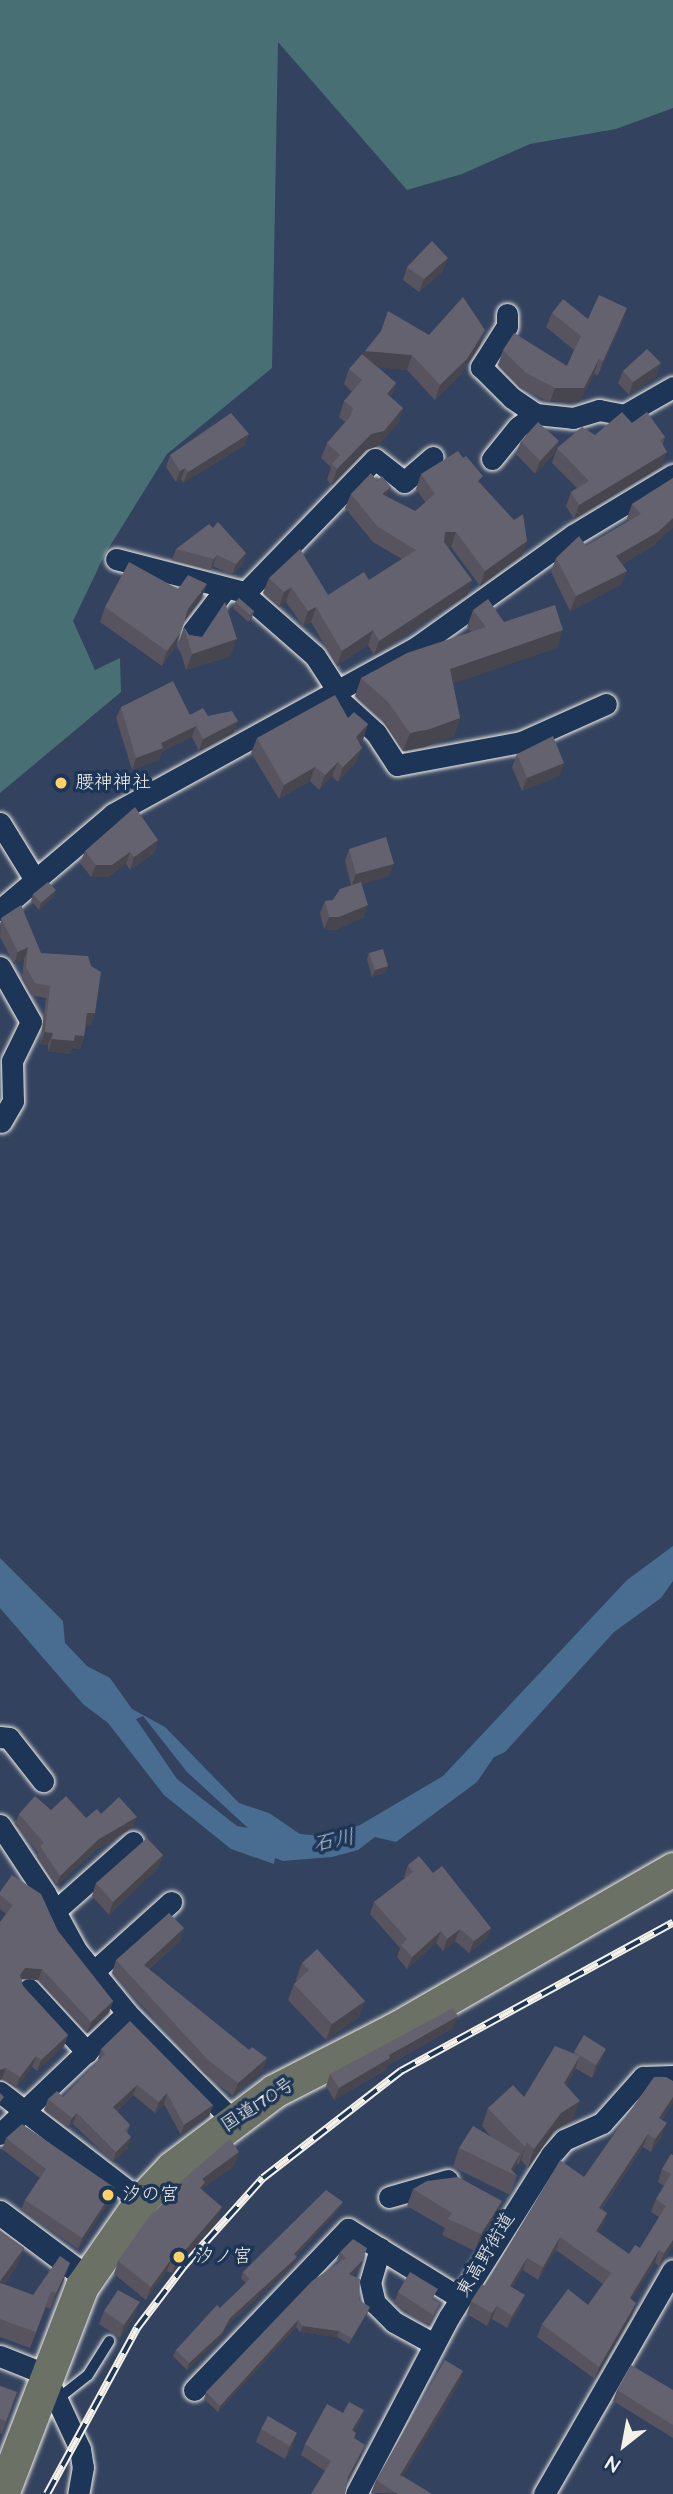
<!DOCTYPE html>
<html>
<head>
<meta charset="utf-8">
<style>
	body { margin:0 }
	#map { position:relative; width:673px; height:2494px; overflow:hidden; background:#33425e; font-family:"Architects Daughter","Klee One",sans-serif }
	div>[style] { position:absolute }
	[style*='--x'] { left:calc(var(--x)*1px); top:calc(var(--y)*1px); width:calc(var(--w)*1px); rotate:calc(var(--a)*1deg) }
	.green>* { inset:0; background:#487074 }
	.water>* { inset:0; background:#496d90 }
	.roads { filter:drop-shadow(0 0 2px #f4f1e8) drop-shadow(0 0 2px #f4f1e8) }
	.service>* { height:10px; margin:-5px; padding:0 5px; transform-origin:5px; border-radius:5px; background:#1d3557 }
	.minor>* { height:21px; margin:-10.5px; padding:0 10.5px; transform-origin:10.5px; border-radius:10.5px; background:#1d3557 }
	.tertiary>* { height:24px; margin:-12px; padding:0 12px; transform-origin:12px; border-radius:12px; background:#1d3557 }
	.trunk>* { height:33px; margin:-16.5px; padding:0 16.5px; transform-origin:16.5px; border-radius:16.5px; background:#6b7165 }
	.rail>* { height:8px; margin-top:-4px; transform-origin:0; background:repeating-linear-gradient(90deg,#1d3557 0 16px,#f4f1e8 0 32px); box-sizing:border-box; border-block:2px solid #f4f1e8 }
	.wall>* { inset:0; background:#57545f }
	.shaded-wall>* { inset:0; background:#47454e }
	.building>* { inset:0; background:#65626f }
	.dots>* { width:19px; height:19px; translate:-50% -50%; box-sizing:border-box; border:4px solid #1d3557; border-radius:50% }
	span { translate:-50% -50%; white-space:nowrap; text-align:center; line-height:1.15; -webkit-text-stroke:7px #1d3557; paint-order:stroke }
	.poi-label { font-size:19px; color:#f4f1e8 }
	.left { translate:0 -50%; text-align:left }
	.street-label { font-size:19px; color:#f4f1e8 }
	.water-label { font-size:21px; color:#b8c3c9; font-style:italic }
	.north { position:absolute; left:589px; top:2410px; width:70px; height:70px; -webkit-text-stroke:5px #1d3557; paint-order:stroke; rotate:211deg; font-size:19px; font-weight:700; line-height:28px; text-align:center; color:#f4f1e8 }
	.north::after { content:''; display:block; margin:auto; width:24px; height:32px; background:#f4f1e8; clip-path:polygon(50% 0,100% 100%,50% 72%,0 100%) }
</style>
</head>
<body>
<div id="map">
	<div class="green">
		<div style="clip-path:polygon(0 0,673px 0,673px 108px,616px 129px,530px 144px,462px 174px,407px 190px,278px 42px,272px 368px,167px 454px,105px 554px,73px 621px,95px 670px,120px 658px,121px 692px,0 793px)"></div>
	</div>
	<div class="water">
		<div style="clip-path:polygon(evenodd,673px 1546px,673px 1581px,661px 1598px,614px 1632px,505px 1752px,494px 1757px,477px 1782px,396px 1842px,375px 1837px,358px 1850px,332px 1857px,283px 1861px,275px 1858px,274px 1864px,231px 1849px,164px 1795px,108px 1723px,83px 1704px,0 1608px,0 1558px,63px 1621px,65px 1643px,87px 1666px,110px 1678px,132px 1709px,165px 1727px,239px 1803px,269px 1813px,300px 1834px,322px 1836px,360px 1825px,443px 1776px,627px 1580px,673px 1546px,143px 1716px,187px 1772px,248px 1828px,237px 1826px,177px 1779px,136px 1719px,143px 1716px)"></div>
	</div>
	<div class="roads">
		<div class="service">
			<div style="--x:55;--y:2401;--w:42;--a:-38.2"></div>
			<div style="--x:88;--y:2375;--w:40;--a:-58"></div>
		</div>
		<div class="minor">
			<div style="--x:507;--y:314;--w:12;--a:90"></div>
			<div style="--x:507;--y:326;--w:49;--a:122.4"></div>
			<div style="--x:481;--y:367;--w:44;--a:45"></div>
			<div style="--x:512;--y:398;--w:29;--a:34"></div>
			<div style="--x:536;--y:414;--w:37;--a:6"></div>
			<div style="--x:573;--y:418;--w:27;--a:-17"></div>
			<div style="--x:599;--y:410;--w:25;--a:11"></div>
			<div style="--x:624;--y:415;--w:56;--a:-29.7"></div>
			<div style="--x:492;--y:459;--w:41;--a:-50.9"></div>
			<div style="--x:518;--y:427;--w:22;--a:-36"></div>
			<div style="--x:116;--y:559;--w:129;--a:14.4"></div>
			<div style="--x:241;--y:591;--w:98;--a:41.3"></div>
			<div style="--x:315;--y:656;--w:35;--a:57"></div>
			<div style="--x:334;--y:685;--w:9;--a:96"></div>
			<div style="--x:244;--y:594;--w:188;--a:-45.9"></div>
			<div style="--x:375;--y:459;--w:37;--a:38"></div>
			<div style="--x:404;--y:482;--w:38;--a:-41"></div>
			<div style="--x:191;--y:641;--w:10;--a:-79"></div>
			<div style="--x:193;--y:631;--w:54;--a:-52.5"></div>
			<div style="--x:333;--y:694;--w:58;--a:42.2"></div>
			<div style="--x:376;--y:733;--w:38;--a:57"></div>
			<div style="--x:397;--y:765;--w:126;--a:-10.5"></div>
			<div style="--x:521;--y:742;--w:93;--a:-24.1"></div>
			<div style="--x:0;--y:823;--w:67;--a:58.4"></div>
			<div style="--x:0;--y:910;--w:148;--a:-40.3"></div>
			<div style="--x:113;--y:814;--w:348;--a:-28.8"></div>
			<div style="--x:418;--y:646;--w:191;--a:-35.6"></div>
			<div style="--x:573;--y:535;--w:117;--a:-31"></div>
			<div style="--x:0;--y:967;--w:63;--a:60.6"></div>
			<div style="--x:31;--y:1022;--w:43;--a:116"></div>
			<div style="--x:12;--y:1061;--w:40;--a:88.6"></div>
			<div style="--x:13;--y:1101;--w:24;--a:120"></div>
			<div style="--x:0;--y:1737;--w:9;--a:6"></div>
			<div style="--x:9;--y:1738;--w:55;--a:51.7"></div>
			<div style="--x:0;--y:1825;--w:82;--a:56.5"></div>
			<div style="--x:45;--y:1893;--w:65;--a:61.5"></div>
			<div style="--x:76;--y:1950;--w:81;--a:51"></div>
			<div style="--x:127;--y:2013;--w:150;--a:45.5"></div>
			<div style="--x:55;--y:1911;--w:104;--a:-41.5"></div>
			<div style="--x:93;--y:1972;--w:105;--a:-41.9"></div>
			<div style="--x:29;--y:1989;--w:86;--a:47.4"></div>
			<div style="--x:0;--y:2092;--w:178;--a:37.7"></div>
			<div style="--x:0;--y:2134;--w:175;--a:-43.6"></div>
			<div style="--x:389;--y:2197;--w:61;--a:-16.1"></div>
			<div style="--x:380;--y:2248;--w:35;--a:106"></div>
			<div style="--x:370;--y:2282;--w:22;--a:77"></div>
			<div style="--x:375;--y:2303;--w:27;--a:45"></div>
			<div style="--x:394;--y:2322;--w:46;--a:28.8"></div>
			<div style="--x:0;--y:2356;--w:48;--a:21.8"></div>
			<div style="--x:45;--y:2374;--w:83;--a:65"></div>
			<div style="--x:80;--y:2449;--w:18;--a:81"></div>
			<div style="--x:83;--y:2467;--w:27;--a:100"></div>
			<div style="--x:194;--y:2390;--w:223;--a:-46.3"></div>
			<div style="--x:348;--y:2229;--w:132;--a:31.6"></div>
			<div style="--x:356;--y:2494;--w:200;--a:-62.3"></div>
			<div style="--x:449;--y:2317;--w:191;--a:-57.8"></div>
			<div style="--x:551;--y:2155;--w:20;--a:-49"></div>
			<div style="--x:564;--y:2140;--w:42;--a:-24.1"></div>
			<div style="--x:602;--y:2123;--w:62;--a:-48.3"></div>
			<div style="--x:643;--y:2077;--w:30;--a:-2"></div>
			<div style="--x:544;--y:2494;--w:258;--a:-60.1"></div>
		</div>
		<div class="tertiary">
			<div style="--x:0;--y:2213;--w:109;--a:36.8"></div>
		</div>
		<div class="trunk">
			<div style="--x:2;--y:2494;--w:223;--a:-69"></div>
			<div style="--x:82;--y:2286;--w:103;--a:-55.2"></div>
			<div style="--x:141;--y:2201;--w:45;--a:-46.8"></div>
			<div style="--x:172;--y:2168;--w:128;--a:-37"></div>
			<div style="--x:274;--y:2091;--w:136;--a:-27.1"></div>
			<div style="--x:395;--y:2029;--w:321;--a:-29.9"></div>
		</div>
	</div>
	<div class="rail">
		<div style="--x:47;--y:2494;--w:189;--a:-61.5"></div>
		<div style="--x:137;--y:2328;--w:78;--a:-52.8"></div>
		<div style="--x:184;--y:2266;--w:118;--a:-48.1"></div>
		<div style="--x:263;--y:2178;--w:175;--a:-37.8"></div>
		<div style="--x:401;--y:2071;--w:310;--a:-28.6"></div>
	</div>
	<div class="wall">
		<div style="clip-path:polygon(407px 267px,443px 271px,419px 292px,403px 280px)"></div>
		<div style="clip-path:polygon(552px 313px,588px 319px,622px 323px,598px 375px,594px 374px,579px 402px,550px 402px,520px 388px,498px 365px,503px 350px,567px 366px,574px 350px,546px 327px)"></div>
		<div style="clip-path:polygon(485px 330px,480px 345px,461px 374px,435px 400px,407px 370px,378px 367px,396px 383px,391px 397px,403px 408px,398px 423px,378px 446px,366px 450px,332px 485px,327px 480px,331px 467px,321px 458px,327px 443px,345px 422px,339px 417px,344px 401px,352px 392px,344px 384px,349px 369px,363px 355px,365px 351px,429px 335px)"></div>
		<div style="clip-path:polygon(661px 363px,656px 376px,629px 395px,618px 383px,623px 371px)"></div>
		<div style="clip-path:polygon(632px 423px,665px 437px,663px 444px,662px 466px,574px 519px,566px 506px,571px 492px,577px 488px,552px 463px,557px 448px)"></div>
		<div style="clip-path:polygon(521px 441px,554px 454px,535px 474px,516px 454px)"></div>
		<div style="clip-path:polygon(245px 445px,183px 483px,181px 479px,176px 482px,166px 467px,170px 455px)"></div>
		<div style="clip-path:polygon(421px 474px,480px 483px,527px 541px,522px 555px,480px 586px,451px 547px,447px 547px,472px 580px,467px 595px,374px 655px,368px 645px,337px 666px,311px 622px,303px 626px,286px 602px,279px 607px,263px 593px,269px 578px,328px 595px,369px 580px,402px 559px,373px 542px,345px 508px,351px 494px,377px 481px,391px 487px,387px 497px,415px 511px,426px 503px,416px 489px)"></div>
		<div style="clip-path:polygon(673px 478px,673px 527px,653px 546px,622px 564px,627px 571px,621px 585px,570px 611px,551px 572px,556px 558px,586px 546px,629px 521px,627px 518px,632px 504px)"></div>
		<div style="clip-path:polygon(213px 528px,246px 553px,242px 564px,232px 575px,213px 566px,210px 570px,172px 560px,176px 549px)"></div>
		<div style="clip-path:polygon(178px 589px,201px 599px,184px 621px,175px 647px,162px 666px,100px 622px,105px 607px)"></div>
		<div style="clip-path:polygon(235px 602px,254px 611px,252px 618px,248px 622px,233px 608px)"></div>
		<div style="clip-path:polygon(473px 610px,504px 622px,557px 648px,453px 683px,460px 718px,454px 736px,424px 747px,403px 751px,382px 720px,355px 696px,361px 678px,471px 632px,467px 627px)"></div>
		<div style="clip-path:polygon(184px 627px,189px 635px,202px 637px,231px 656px,186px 670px,178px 643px)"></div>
		<div style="clip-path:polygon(121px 707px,208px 716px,238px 721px,233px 733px,199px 751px,192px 737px,161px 752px,159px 760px,132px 770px,116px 718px)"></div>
		<div style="clip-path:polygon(348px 718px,368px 724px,363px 739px,359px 743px,362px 748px,356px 762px,338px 782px,332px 776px,319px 790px,310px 781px,279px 799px,251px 753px,257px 738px)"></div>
		<div style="clip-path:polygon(517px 754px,564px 763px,559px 776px,522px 791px,512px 767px)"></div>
		<div style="clip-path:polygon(158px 840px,154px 853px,130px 870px,126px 864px,108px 877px,91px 877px,80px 863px,85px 851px)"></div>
		<div style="clip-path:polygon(349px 849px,389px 876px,361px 884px,364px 917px,335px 930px,324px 929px,320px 913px,325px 901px,333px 900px,351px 885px,345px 861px)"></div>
		<div style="clip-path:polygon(56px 890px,53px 897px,39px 910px,31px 901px,33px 894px)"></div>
		<div style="clip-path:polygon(1px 918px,41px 953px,95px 1013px,91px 1026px,86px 1025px,84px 1036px,80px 1049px,72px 1048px,70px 1054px,48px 1051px,48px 1045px,40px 1044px,46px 998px,31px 995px,22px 979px,24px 959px,14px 964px,0 937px)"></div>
		<div style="clip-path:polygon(369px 953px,388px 966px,386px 972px,372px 977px,367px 959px)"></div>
		<div style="clip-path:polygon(19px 1814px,86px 1818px,101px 1814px,133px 1827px,96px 1850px,56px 1886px,37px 1857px,38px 1852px,15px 1824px)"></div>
		<div style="clip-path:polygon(163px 1855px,158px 1868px,109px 1915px,92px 1896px,96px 1883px)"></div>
		<div style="clip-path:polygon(408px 1865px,433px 1873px,491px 1928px,486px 1939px,469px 1953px,455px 1941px,443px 1951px,436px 1943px,407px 1969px,397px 1957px,400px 1948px,370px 1914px,374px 1902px,405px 1878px,404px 1877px)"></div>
		<div style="clip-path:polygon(0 1892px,58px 1931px,113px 2001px,109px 2012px,87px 2033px,38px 1980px,21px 1979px,23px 1986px,68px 2035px,64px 2046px,37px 2071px,32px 2067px,16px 2088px,2px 2079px,6px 1914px,0 1909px)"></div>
		<div style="clip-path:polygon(184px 1928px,180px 1941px,149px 1969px,249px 2050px,267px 2058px,262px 2071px,233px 2096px,204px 2073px,112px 1973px,116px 1960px)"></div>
		<div style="clip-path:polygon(302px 1963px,365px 2001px,359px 2017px,326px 2040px,288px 2000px,294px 1984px,297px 1981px,296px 1979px)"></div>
		<div style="clip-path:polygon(453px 2028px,388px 2065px,386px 2070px,334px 2100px,326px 2086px,330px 2074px)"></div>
		<div style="clip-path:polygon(584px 2035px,601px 2061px,592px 2078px,575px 2068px,566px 2086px,573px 2119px,554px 2131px,528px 2168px,521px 2160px,518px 2165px,516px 2163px,513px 2172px,517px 2176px,510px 2195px,453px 2167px,459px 2148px,492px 2138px,482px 2126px,488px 2108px,524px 2097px,574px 2053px)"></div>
		<div style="clip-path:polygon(101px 2049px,213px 2105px,209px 2116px,181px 2135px,164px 2104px,155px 2113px,133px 2095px,117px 2111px,130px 2125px,127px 2133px,128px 2148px,113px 2162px,73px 2124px,68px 2128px,44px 2110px,48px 2099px,63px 2097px,99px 2060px,98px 2059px)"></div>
		<div style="clip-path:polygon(673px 2103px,662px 2120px,662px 2136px,651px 2152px,643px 2147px,602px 2209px,607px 2213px,603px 2226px,598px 2232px,629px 2254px,640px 2248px,659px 2217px,651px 2212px,656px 2199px,664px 2186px,658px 2182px,662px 2169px,671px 2154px,673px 2246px,659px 2266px,655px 2263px,632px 2299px,632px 2315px,595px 2379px,537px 2337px,542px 2324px,588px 2305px,603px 2284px,556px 2250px,538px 2280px,523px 2270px,512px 2287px,520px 2308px,507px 2328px,492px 2319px,487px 2326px,467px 2314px,471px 2301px,485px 2286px,561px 2161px,584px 2177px)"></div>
		<div style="clip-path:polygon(6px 2138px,115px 2188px,111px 2199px,78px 2249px,21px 2210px,25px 2200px,40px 2178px,2px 2149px)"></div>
		<div style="clip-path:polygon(235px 2165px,203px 2188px,202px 2190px,218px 2220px,172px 2273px,167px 2271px,146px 2300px,114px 2274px,118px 2261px,168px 2198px,171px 2190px)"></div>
		<div style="clip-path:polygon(413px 2189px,496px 2217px,475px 2251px,442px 2235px,445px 2228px,407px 2206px)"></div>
		<div style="clip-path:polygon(340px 2208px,296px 2256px,294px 2264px,228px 2325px,219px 2339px,187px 2370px,173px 2356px,176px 2350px,246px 2283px,241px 2278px,243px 2272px)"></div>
		<div style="clip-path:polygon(0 2231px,24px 2248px,18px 2264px,4px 2284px,33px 2295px,64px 2279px,50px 2309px,46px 2307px,30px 2348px,0 2337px)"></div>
		<div style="clip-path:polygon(340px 2252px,361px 2266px,352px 2276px,359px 2300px,367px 2314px,349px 2344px,337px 2337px,300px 2332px,296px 2327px,218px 2412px,204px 2399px,206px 2392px,340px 2262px,337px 2259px)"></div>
		<div style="clip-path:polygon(398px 2292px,434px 2300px,440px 2303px,429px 2326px,394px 2303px)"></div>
		<div style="clip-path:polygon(104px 2311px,135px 2315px,120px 2338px,99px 2324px)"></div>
		<div style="clip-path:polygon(459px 2384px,403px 2476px,432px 2494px,371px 2493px,376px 2480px)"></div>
		<div style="clip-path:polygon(0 2386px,17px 2392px,2px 2434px,0 2433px)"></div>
		<div style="clip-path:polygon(617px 2390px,673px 2390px,673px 2438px,613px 2401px)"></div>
		<div style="clip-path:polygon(364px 2410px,360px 2421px,354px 2431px,354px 2438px,365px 2445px,361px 2456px,347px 2482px,325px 2471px,301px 2455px,305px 2444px,343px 2413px)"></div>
		<div style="clip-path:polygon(261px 2429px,293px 2446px,285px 2459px,256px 2442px)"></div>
	</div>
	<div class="shaded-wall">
		<div style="clip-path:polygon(448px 258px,443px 271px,419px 292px,424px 279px)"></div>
		<div style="clip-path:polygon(627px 308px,622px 323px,598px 375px,603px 361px)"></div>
		<div style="clip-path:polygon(485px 330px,480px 345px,461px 374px,435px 400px,440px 385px)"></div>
		<div style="clip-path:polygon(365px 351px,412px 355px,407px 370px,359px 366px)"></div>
		<div style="clip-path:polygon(599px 359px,594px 374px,579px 402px,550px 402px,555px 388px)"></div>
		<div style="clip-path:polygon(661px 363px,656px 376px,629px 395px,633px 382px)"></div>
		<div style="clip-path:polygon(396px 383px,391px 398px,387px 394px)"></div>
		<div style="clip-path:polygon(403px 408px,398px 423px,378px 446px,366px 450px,332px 485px,337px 469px,371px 434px)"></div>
		<div style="clip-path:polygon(249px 434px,245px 445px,183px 483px,188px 472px)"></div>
		<div style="clip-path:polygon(559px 441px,554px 454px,535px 474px,540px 461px)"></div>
		<div style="clip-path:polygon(667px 452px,662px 466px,574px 519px,579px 505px)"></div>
		<div style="clip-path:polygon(185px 468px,181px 479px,176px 482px,180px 471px)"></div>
		<div style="clip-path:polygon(391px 487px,386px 501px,382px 494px)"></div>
		<div style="clip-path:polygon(673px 518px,673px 527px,653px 546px,611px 570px,616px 556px)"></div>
		<div style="clip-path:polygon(445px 532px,456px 532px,451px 547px,440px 546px)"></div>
		<div style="clip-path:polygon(527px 541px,522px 555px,480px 586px,485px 571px)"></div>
		<div style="clip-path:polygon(246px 553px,242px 564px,232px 575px,236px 564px)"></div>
		<div style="clip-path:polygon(217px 555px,213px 566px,210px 570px,214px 559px)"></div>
		<div style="clip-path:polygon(627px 571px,621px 585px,570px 611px,576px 596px)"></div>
		<div style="clip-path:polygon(472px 580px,467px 595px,374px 655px,379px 641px)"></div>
		<div style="clip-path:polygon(207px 584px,201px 599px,182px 624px,188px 609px)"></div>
		<div style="clip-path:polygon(291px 587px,286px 602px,279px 607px,284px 592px)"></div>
		<div style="clip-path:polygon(316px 607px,311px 622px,303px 626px,308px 611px)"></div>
		<div style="clip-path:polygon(373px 630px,368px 645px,337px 666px,342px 651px)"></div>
		<div style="clip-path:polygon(563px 630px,557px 648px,444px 687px,450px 669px)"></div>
		<div style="clip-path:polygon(181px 632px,175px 647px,162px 666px,167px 651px)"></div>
		<div style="clip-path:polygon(237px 639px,231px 656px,186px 670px,192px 654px)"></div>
		<div style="clip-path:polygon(460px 718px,454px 736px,424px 747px,403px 751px,410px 733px)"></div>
		<div style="clip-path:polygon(238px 721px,233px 733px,199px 751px,203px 739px)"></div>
		<div style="clip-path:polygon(368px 724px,363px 739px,350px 752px,356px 737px)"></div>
		<div style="clip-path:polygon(196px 726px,192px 737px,161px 752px,159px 760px,132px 770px,136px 758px,161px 743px)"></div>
		<div style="clip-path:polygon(362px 748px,356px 762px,338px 782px,343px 767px)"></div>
		<div style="clip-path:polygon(338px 762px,332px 776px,319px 790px,325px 775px)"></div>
		<div style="clip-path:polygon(564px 763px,559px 776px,522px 791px,527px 778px)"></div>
		<div style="clip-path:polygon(315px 767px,310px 781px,279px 799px,284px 785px)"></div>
		<div style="clip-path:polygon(158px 840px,154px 853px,130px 870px,134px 857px)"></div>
		<div style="clip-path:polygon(130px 852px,126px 864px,108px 877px,91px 877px,96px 865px)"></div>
		<div style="clip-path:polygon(394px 864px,389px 876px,351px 887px,356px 874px)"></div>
		<div style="clip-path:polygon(56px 890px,53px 897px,39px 910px,41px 903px)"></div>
		<div style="clip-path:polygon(368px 905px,364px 917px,335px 930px,324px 929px,329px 917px)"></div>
		<div style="clip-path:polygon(28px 947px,24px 959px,14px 964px,18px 952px)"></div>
		<div style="clip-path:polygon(388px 966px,386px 972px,372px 977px,375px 970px)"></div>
		<div style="clip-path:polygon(87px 1013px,95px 1013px,91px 1026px,82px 1025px)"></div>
		<div style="clip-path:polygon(45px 1032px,53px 1033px,48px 1045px,40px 1044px)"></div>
		<div style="clip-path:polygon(75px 1035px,84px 1036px,80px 1049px,72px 1048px,70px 1054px,48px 1051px,52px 1039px)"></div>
		<div style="clip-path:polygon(137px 1817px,133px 1827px,96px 1850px,56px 1886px,60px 1876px,99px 1839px)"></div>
		<div style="clip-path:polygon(163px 1855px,158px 1868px,109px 1915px,113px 1902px)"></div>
		<div style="clip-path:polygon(184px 1928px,180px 1941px,139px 1977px,144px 1965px)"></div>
		<div style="clip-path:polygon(491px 1928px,486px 1939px,469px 1953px,474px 1941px)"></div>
		<div style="clip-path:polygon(460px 1929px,455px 1941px,443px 1951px,447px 1939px)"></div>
		<div style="clip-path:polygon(441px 1931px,436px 1943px,407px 1969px,412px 1957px)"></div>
		<div style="clip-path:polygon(25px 1968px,42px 1969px,38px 1980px,21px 1979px,20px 1975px)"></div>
		<div style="clip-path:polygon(113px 2001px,109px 2012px,87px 2033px,91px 2022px)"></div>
		<div style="clip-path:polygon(365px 2001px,359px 2017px,326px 2040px,332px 2024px)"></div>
		<div style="clip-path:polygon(458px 2016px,453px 2028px,388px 2065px,386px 2070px,334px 2100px,339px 2088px,389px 2055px)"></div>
		<div style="clip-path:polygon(68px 2035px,64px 2046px,37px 2071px,41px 2060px)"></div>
		<div style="clip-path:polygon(606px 2049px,601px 2061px,592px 2078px,596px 2065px)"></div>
		<div style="clip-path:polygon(36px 2056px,32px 2067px,16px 2088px,20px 2077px)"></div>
		<div style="clip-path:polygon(580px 2056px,573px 2074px,557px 2101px,564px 2083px)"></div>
		<div style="clip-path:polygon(267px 2058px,262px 2071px,233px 2096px,238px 2083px)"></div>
		<div style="clip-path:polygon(6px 2068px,2px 2079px,0 2080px,0 2070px)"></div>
		<div style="clip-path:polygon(137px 2085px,133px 2095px,109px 2118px,113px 2107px)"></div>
		<div style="clip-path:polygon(167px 2093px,164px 2104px,155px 2113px,159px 2102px)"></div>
		<div style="clip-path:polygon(673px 2097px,673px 2103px,654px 2131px,659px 2118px)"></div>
		<div style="clip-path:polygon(580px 2101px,573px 2119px,554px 2131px,528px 2168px,534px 2149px,561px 2113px)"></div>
		<div style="clip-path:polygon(213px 2105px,209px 2116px,181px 2135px,184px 2125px)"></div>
		<div style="clip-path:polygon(77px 2113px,73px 2124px,68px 2128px,72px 2118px)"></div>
		<div style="clip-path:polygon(667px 2123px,662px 2136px,651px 2152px,655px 2139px)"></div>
		<div style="clip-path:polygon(648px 2134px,643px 2147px,594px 2220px,599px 2208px)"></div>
		<div style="clip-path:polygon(131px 2137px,128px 2148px,113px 2162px,116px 2152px)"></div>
		<div style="clip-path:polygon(527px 2142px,521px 2160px,518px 2165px,525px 2147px)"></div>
		<div style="clip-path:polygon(239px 2152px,235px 2165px,203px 2188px,200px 2195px,195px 2201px,202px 2179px)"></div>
		<div style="clip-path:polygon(520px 2154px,513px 2173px,511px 2169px)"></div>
		<div style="clip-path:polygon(115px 2188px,111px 2199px,78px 2249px,82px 2238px)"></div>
		<div style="clip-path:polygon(502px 2201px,496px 2217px,475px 2251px,481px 2234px)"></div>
		<div style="clip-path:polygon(343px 2202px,340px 2208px,291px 2261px,294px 2254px)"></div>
		<div style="clip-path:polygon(222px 2207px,218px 2220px,172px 2273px,177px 2260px)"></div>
		<div style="clip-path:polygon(607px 2213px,603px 2226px,591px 2243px,596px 2231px)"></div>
		<div style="clip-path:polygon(560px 2237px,556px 2250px,538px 2280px,543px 2267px)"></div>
		<div style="clip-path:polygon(673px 2240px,673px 2246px,659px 2266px,664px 2253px)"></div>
		<div style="clip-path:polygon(24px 2248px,18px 2264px,0 2289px,0 2281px)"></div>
		<div style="clip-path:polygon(659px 2250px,655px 2263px,625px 2311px,630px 2298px)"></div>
		<div style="clip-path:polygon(297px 2257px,294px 2264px,228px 2325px,219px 2339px,187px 2370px,189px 2363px,230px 2318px)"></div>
		<div style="clip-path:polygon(172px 2258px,167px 2271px,146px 2300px,151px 2287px)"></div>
		<div style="clip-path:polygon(527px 2258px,523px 2270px,505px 2299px,510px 2286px)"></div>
		<div style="clip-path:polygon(363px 2260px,361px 2266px,347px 2281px,349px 2274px)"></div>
		<div style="clip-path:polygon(70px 2263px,64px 2279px,50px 2309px,56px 2293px)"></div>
		<div style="clip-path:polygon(525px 2295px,520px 2308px,507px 2328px,512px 2316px)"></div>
		<div style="clip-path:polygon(140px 2302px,135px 2315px,120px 2338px,124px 2325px)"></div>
		<div style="clip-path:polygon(636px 2303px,632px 2315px,595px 2379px,599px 2367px)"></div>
		<div style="clip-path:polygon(497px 2306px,492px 2319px,487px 2326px,492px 2313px)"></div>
		<div style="clip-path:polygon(370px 2307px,367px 2314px,349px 2344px,352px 2338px)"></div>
		<div style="clip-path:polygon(298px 2320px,296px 2327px,218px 2412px,220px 2406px)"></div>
		<div style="clip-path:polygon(303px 2326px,339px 2331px,337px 2337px,300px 2332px)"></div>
		<div style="clip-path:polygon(463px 2371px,459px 2384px,396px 2488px,400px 2475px)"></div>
		<div style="clip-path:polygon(364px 2410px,360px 2421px,348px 2441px,352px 2430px)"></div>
		<div style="clip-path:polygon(297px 2433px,293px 2446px,285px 2459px,290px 2446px)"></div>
		<div style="clip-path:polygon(365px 2445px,361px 2456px,344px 2488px,348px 2477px)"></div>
	</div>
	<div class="building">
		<div style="clip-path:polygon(432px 241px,448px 258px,424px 279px,407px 267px)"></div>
		<div style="clip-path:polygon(599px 295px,627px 308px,603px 361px,599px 359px,584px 388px,555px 388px,526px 373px,503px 350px,514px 333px,567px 366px,581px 336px,552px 313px,563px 299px,588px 319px)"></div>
		<div style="clip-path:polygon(463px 297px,485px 330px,467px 359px,440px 385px,412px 355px,365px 351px,381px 331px,388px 311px,429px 335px)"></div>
		<div style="clip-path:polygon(647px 349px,661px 363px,633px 382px,623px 371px)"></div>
		<div style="clip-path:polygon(362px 354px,396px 383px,387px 394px,403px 408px,384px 431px,371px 434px,337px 469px,332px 464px,340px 455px,327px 443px,350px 417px,353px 408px,344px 401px,362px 380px,349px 369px)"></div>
		<div style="clip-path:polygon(622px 412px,632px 423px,647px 412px,665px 437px,660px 440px,667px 452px,579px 505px,571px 492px,589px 481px,557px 448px,582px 427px,595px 435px)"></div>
		<div style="clip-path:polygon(231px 413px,249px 434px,188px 472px,185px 468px,180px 471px,170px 455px)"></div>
		<div style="clip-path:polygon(538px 422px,559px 441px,540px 461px,521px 441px)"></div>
		<div style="clip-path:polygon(458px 451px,463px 458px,466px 456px,483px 476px,478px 481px,514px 520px,523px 514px,527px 541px,485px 571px,456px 532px,445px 532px,444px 542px,472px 580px,379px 641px,373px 630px,342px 651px,316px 607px,308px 611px,291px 587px,284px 592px,269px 578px,300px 549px,328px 595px,364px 572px,369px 580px,416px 550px,378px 527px,351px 494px,371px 473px,377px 481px,382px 476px,391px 487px,382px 494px,415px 511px,435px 494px,421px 474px)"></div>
		<div style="clip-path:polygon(673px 478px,673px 518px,658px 532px,616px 556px,627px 571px,576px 596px,556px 558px,579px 536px,586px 546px,641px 514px,632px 504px)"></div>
		<div style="clip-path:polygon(218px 522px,246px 553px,236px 564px,217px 555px,214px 559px,176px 549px,209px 524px,213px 528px)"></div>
		<div style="clip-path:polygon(129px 562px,178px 589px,188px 575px,207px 584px,188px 609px,181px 632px,167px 651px,105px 607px)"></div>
		<div style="clip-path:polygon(239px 598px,254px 611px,250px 615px,235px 602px)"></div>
		<div style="clip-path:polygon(488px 599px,504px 622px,555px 605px,563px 630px,450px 669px,460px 718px,430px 729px,410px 733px,388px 702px,361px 678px,407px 653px,486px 627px,473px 610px)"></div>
		<div style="clip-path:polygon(225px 602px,237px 639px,192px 654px,184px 627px,189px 635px,202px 637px)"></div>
		<div style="clip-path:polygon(173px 681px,190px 715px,203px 708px,208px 716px,232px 711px,238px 721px,203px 739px,193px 719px,196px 726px,161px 743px,163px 748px,136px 758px,121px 707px)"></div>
		<div style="clip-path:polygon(335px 695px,348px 718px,354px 712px,368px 724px,356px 737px,362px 748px,343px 767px,338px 762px,325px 775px,315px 767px,284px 785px,257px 738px)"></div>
		<div style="clip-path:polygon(553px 736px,564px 763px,527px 778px,517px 754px)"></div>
		<div style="clip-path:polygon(135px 807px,158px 840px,134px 857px,130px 852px,112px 865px,96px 865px,85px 851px)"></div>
		<div style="clip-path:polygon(386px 837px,394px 864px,356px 874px,349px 849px)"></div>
		<div style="clip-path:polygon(48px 882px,56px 890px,41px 903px,33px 894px)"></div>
		<div style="clip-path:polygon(361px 882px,368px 905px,339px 917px,329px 917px,325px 901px,333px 900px,340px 889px)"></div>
		<div style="clip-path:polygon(21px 905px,41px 953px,88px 956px,91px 966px,101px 972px,95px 1013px,87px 1013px,84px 1036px,75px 1035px,74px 1041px,52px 1039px,53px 1033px,45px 1032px,50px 986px,35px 983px,26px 967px,28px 947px,18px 952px,1px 918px)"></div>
		<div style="clip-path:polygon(383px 949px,388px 966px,375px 970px,369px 953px)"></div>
		<div style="clip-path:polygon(35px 1796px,51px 1810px,66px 1796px,86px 1818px,97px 1809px,101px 1814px,119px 1797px,137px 1817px,99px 1839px,60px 1876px,40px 1846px,44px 1843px,19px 1814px)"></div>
		<div style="clip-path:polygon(147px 1838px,163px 1855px,113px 1902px,96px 1883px)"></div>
		<div style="clip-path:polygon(419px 1856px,433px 1873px,442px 1866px,491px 1928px,474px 1941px,460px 1929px,447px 1939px,441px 1931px,412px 1957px,401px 1945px,407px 1939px,374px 1902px,413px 1872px,408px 1865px)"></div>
		<div style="clip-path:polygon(12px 1875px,41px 1894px,58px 1931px,113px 2001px,91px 2022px,42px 1969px,25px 1968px,20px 1975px,23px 1986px,68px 2035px,41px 2060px,36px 2056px,20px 2077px,6px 2068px,0 2070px,0 1922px,13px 1905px,0 1895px,0 1892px)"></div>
		<div style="clip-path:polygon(169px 1913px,184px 1928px,144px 1965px,249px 2050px,252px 2047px,267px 2058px,238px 2083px,208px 2060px,116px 1960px)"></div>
		<div style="clip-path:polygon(317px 1949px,365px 2001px,332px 2024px,294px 1984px,309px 1970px,302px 1963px)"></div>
		<div style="clip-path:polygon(453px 2008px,458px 2016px,389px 2055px,390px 2058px,339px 2088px,330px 2074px)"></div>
		<div style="clip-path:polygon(130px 2021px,213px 2105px,184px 2125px,167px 2093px,159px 2102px,137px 2085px,113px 2107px,130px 2125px,125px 2130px,131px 2137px,116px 2152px,77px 2113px,72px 2118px,48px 2099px,57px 2091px,63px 2097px,105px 2054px,101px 2049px)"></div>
		<div style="clip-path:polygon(584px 2035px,606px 2049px,596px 2065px,574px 2052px)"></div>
		<div style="clip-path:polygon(555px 2046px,580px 2056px,564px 2083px,580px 2101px,561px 2113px,534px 2149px,527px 2142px,525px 2147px,488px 2108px,513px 2085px,524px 2097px)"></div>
		<div style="clip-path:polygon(654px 2077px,666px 2077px,673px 2081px,673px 2097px,659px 2118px,667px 2123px,655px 2139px,648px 2134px,599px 2208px,607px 2213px,596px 2231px,629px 2254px,635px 2245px,640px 2248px,666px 2206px,656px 2199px,671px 2174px,662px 2169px,671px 2154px,673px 2155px,673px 2240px,664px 2253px,659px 2250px,630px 2298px,636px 2303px,599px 2367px,542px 2324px,568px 2289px,588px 2305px,611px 2273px,560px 2237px,543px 2267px,527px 2258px,510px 2286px,525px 2295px,512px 2316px,497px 2306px,492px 2313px,471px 2301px,482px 2284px,485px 2286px,562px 2157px,561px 2161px,584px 2177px)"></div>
		<div style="clip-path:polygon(0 2093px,4px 2097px,0 2102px)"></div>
		<div style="clip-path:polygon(22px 2124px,115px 2188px,82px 2238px,25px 2200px,46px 2169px,6px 2138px)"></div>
		<div style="clip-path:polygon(473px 2126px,520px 2154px,511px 2169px,517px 2176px,459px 2148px)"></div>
		<div style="clip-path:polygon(230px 2139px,239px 2152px,202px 2179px,205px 2182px,200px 2188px,222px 2207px,177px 2260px,172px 2258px,151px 2287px,118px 2261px,148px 2218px,174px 2192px,171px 2190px)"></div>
		<div style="clip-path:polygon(458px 2177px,502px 2201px,481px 2234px,448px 2219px,452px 2213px,413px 2189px,427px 2181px)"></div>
		<div style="clip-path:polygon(326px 2190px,343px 2202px,294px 2254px,297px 2257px,230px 2318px,222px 2333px,189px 2363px,176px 2350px,217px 2305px,220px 2308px,250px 2279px,243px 2272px)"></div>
		<div style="clip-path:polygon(0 2231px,24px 2248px,0 2281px)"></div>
		<div style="clip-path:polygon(353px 2239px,367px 2248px,363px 2260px,349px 2274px,360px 2279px,359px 2300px,370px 2307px,352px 2338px,339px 2331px,303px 2326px,298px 2320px,220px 2406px,206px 2392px,312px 2281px,346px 2258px,340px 2252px)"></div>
		<div style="clip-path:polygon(60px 2256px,70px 2263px,56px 2293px,51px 2291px,36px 2332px,0 2319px,0 2283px,33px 2295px)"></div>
		<div style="clip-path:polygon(410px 2272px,438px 2289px,432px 2299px,440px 2303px,433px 2315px,398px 2292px)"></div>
		<div style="clip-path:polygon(118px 2290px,140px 2302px,124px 2325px,104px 2311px)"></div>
		<div style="clip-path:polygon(445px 2360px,463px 2371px,400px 2475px,432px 2494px,398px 2494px,376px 2480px)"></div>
		<div style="clip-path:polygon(631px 2365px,673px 2390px,673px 2425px,617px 2390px)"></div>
		<div style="clip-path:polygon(0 2386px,17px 2392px,6px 2421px,0 2419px)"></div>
		<div style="clip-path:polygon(349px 2402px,364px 2410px,352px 2430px,356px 2433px,354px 2438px,365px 2445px,348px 2477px,345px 2494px,311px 2494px,331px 2461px,305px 2444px,327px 2404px,343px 2413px)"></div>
		<div style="clip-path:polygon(268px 2416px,297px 2433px,290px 2446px,261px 2429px)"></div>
	</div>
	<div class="dots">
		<div style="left:61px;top:783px;background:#ffd166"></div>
		<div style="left:108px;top:2195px;background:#ffd166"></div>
		<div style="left:179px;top:2257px;background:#ffd166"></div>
	</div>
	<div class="poi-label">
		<span class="left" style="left:75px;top:783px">腰神神社</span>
		<span class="left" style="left:122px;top:2195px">汐の宮</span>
		<span class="left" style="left:195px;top:2257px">汐ノ宮</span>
	</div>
	<div class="street-label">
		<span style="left:258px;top:2105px;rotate:-33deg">国道170号</span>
		<span style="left:486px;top:2255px;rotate:-59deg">東高野街道</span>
	</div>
	<div class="water-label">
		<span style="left:334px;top:1841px;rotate:-12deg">石川</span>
	</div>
	<div class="north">N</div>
</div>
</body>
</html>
